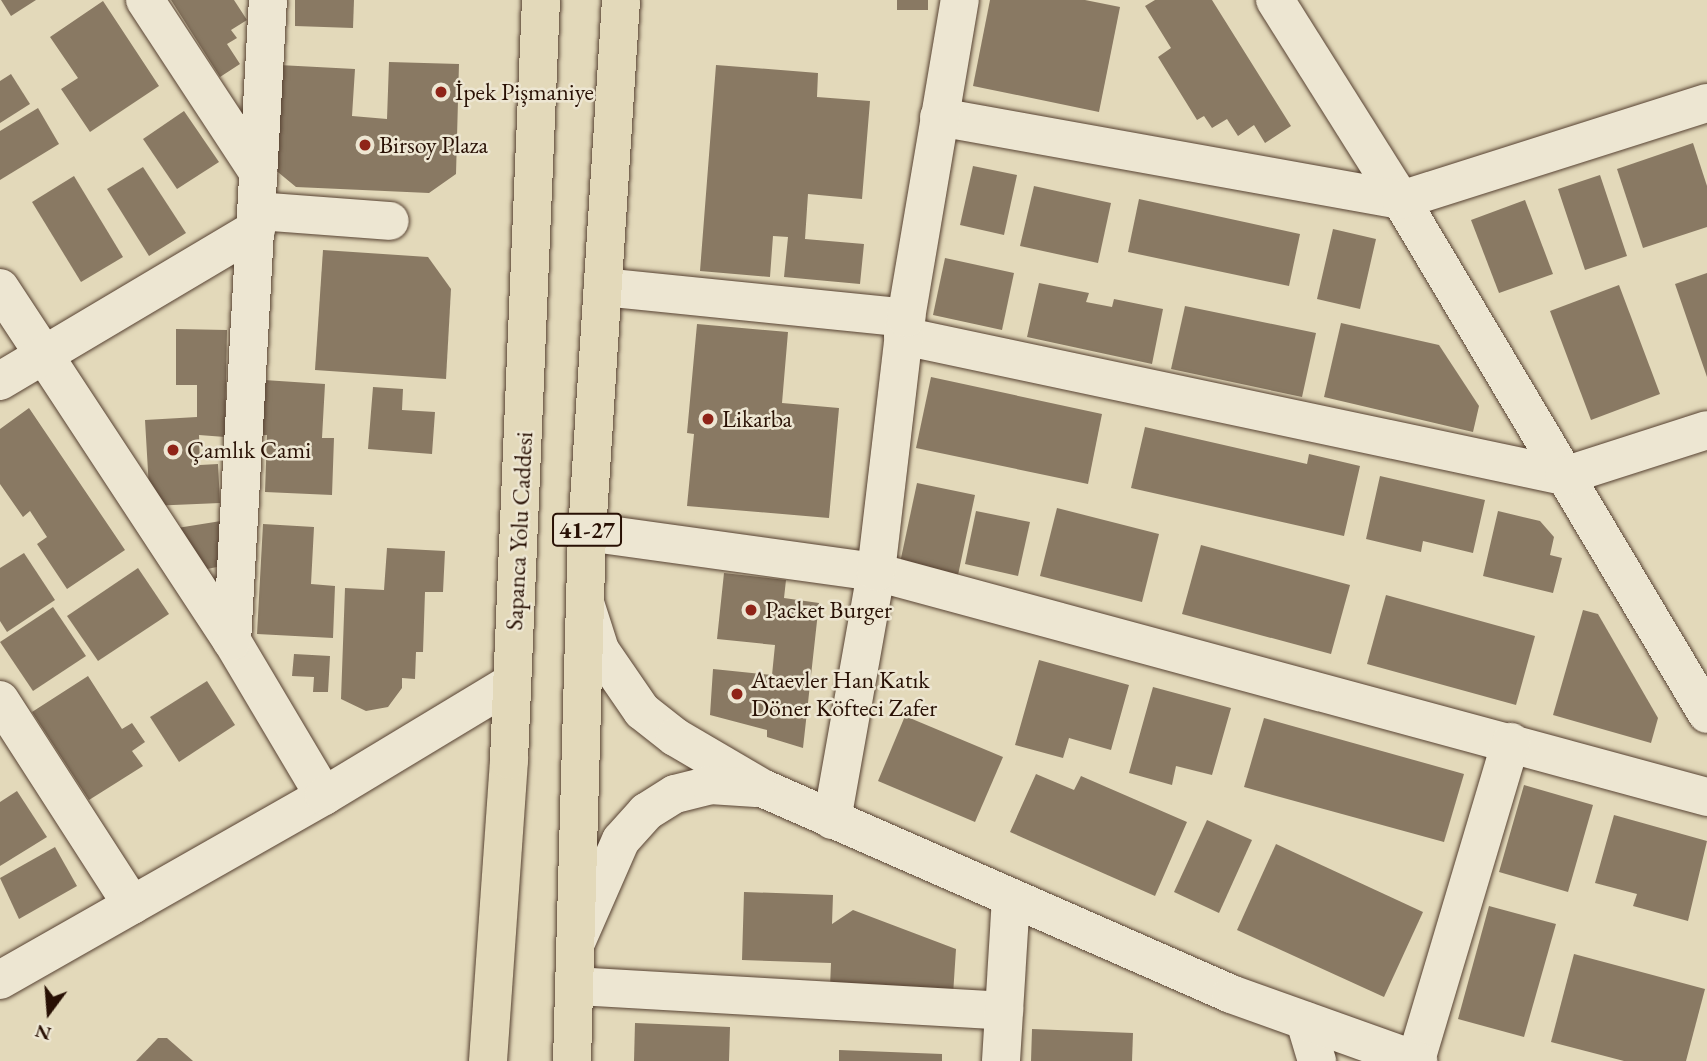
<!DOCTYPE html>
<html>
<head>
<meta charset="utf-8">
<style>
	body { margin:0 }
	#map { position:relative; width:1707px; height:1061px; overflow:hidden; background:#e3d9ba; font-family:"EB Garamond",serif }
	div>[style] { position:absolute }
	[style*='--x'] { left:calc(var(--x)*1px); top:calc(var(--y)*1px); width:calc(var(--w)*1px); rotate:calc(var(--a)*1deg) }
	.building>* { inset:0; background:#897963 }
	.roads { filter:drop-shadow(0 0 2px #574232) drop-shadow(0 0 2px #574232) }
	.minor>* { height:38px; margin:-19px; padding:0 19px; transform-origin:19px; border-radius:19px; background:#ede6d2 }
	.tertiary>* { height:38px; margin:-19px; padding:0 19px; transform-origin:19px; border-radius:19px; background:#ede6d2 }
	.trunk>* { height:38px; margin:-19px; padding:0 19px; transform-origin:19px; border-radius:19px; background:#e3d9ba }
	.dots>* { width:19px; height:19px; translate:-50% -50%; box-sizing:border-box; border:4px solid #ede6d2; border-radius:50% }
	span { translate:-50% -50%; white-space:nowrap; text-align:center; line-height:1.15; -webkit-text-stroke:5px #ede6d2; paint-order:stroke }
	.shield-label span { padding:2px 5px; background:#ede6d2; border:2px solid; border-radius:5px; -webkit-text-stroke-width:0 }
	.shield-label { font-size:23px; color:#281004; font-weight:700 }
	.poi-label { font-size:24px; color:#281004 }
	.left { translate:0 -50%; text-align:left }
	.street-label { font-size:24px; color:#281004 }
	.north { position:absolute; left:14px; top:977px; width:70px; height:70px; -webkit-text-stroke:5px #ede6d2; paint-order:stroke; rotate:196deg; font-size:19px; font-weight:700; line-height:28px; text-align:center; color:#281004 }
	.north::after { content:''; display:block; margin:auto; width:24px; height:32px; background:#281004; clip-path:polygon(50% 0,100% 100%,50% 72%,0 100%) }
</style>
</head>
<body>
<div id="map">
	<div class="building">
		<div style="clip-path:polygon(1px 0,36px 0,11px 16px)"></div>
		<div style="clip-path:polygon(171px 0,234px 0,247px 20px,231px 30px,237px 38px,227px 44px,240px 64px,220px 77px)"></div>
		<div style="clip-path:polygon(295px 0,354px 0,353px 28px,295px 26px)"></div>
		<div style="clip-path:polygon(897px 0,928px 0,928px 10px,897px 10px)"></div>
		<div style="clip-path:polygon(990px 0,1085px 0,1120px 7px,1099px 112px,973px 86px)"></div>
		<div style="clip-path:polygon(1155px 0,1212px 0,1291px 126px,1265px 143px,1254px 125px,1238px 136px,1227px 119px,1212px 128px,1204px 116px,1197px 120px,1158px 57px,1171px 48px,1145px 6px)"></div>
		<div style="clip-path:polygon(103px 1px,159px 86px,90px 132px,61px 89px,78px 78px,50px 37px)"></div>
		<div style="clip-path:polygon(389px 62px,459px 64px,456px 174px,429px 193px,296px 187px,273px 168px,279px 65px,355px 69px,352px 116px,387px 119px)"></div>
		<div style="clip-path:polygon(716px 65px,818px 73px,817px 97px,870px 101px,862px 199px,808px 194px,805px 239px,864px 244px,860px 284px,784px 277px,788px 237px,773px 236px,770px 277px,700px 271px)"></div>
		<div style="clip-path:polygon(11px 74px,30px 104px,0 123px,0 81px)"></div>
		<div style="clip-path:polygon(38px 108px,59px 144px,0 180px,0 131px)"></div>
		<div style="clip-path:polygon(184px 111px,219px 162px,177px 189px,143px 139px)"></div>
		<div style="clip-path:polygon(1693px 143px,1707px 186px,1707px 227px,1643px 248px,1617px 169px)"></div>
		<div style="clip-path:polygon(973px 166px,1017px 175px,1004px 235px,960px 225px)"></div>
		<div style="clip-path:polygon(143px 167px,186px 233px,149px 256px,107px 189px)"></div>
		<div style="clip-path:polygon(1600px 175px,1627px 256px,1585px 270px,1558px 189px)"></div>
		<div style="clip-path:polygon(74px 176px,123px 257px,81px 282px,32px 202px)"></div>
		<div style="clip-path:polygon(1034px 186px,1111px 203px,1098px 263px,1020px 246px)"></div>
		<div style="clip-path:polygon(1139px 199px,1300px 234px,1289px 286px,1128px 252px)"></div>
		<div style="clip-path:polygon(1525px 200px,1553px 274px,1499px 293px,1471px 220px)"></div>
		<div style="clip-path:polygon(1333px 229px,1376px 239px,1360px 309px,1317px 299px)"></div>
		<div style="clip-path:polygon(323px 250px,428px 257px,451px 289px,446px 379px,315px 370px)"></div>
		<div style="clip-path:polygon(945px 258px,1014px 273px,1002px 330px,933px 315px)"></div>
		<div style="clip-path:polygon(1707px 273px,1707px 377px,1675px 284px)"></div>
		<div style="clip-path:polygon(1039px 283px,1089px 293px,1086px 302px,1112px 307px,1114px 299px,1163px 309px,1152px 364px,1027px 337px)"></div>
		<div style="clip-path:polygon(1619px 285px,1660px 394px,1591px 420px,1550px 311px)"></div>
		<div style="clip-path:polygon(1185px 306px,1316px 333px,1302px 397px,1171px 369px)"></div>
		<div style="clip-path:polygon(1341px 323px,1439px 345px,1479px 406px,1473px 432px,1324px 397px)"></div>
		<div style="clip-path:polygon(697px 324px,788px 332px,782px 403px,839px 408px,829px 518px,687px 506px,694px 434px,687px 433px)"></div>
		<div style="clip-path:polygon(176px 329px,227px 330px,225px 437px,199px 435px,200px 465px,218px 464px,220px 503px,150px 506px,145px 420px,197px 417px,197px 385px,176px 385px)"></div>
		<div style="clip-path:polygon(931px 377px,1102px 414px,1088px 484px,916px 448px)"></div>
		<div style="clip-path:polygon(264px 380px,325px 384px,322px 438px,334px 438px,332px 495px,265px 492px,267px 435px,261px 435px)"></div>
		<div style="clip-path:polygon(373px 387px,403px 389px,402px 410px,435px 412px,432px 454px,368px 449px)"></div>
		<div style="clip-path:polygon(29px 408px,125px 550px,67px 589px,37px 544px,47px 537px,30px 511px,23px 517px,0 484px,0 429px)"></div>
		<div style="clip-path:polygon(1145px 427px,1307px 464px,1309px 454px,1360px 466px,1344px 536px,1131px 488px)"></div>
		<div style="clip-path:polygon(1380px 476px,1485px 500px,1473px 553px,1423px 541px,1421px 552px,1366px 539px)"></div>
		<div style="clip-path:polygon(917px 483px,975px 495px,958px 575px,900px 563px)"></div>
		<div style="clip-path:polygon(1057px 508px,1159px 534px,1142px 602px,1040px 576px)"></div>
		<div style="clip-path:polygon(976px 511px,1030px 522px,1018px 576px,965px 564px)"></div>
		<div style="clip-path:polygon(1498px 511px,1540px 521px,1554px 537px,1550px 555px,1562px 558px,1553px 593px,1483px 576px)"></div>
		<div style="clip-path:polygon(221px 521px,222px 566px,197px 571px,171px 529px)"></div>
		<div style="clip-path:polygon(263px 524px,314px 527px,311px 584px,335px 586px,333px 638px,257px 634px)"></div>
		<div style="clip-path:polygon(1201px 545px,1350px 585px,1331px 654px,1182px 614px)"></div>
		<div style="clip-path:polygon(387px 548px,445px 551px,443px 592px,425px 592px,423px 652px,416px 652px,415px 679px,402px 678px,402px 688px,388px 707px,366px 711px,341px 699px,345px 588px,384px 590px)"></div>
		<div style="clip-path:polygon(24px 553px,55px 600px,7px 632px,0 621px,0 568px)"></div>
		<div style="clip-path:polygon(138px 568px,169px 614px,98px 661px,67px 616px)"></div>
		<div style="clip-path:polygon(724px 573px,786px 580px,784px 598px,819px 603px,803px 748px,767px 737px,767px 730px,710px 715px,713px 669px,772px 675px,775px 645px,717px 639px)"></div>
		<div style="clip-path:polygon(1386px 595px,1535px 636px,1516px 705px,1367px 664px)"></div>
		<div style="clip-path:polygon(53px 607px,86px 656px,33px 691px,0 642px)"></div>
		<div style="clip-path:polygon(1583px 610px,1598px 614px,1658px 718px,1651px 743px,1553px 715px)"></div>
		<div style="clip-path:polygon(294px 654px,330px 656px,328px 692px,313px 692px,314px 677px,292px 676px)"></div>
		<div style="clip-path:polygon(1039px 660px,1129px 685px,1111px 750px,1069px 738px,1063px 758px,1015px 745px)"></div>
		<div style="clip-path:polygon(88px 676px,122px 729px,132px 723px,145px 742px,132px 751px,143px 766px,89px 800px,32px 712px)"></div>
		<div style="clip-path:polygon(207px 681px,235px 725px,179px 762px,150px 717px)"></div>
		<div style="clip-path:polygon(1153px 687px,1231px 708px,1212px 775px,1176px 766px,1172px 785px,1129px 773px)"></div>
		<div style="clip-path:polygon(905px 716px,1003px 757px,975px 822px,878px 781px)"></div>
		<div style="clip-path:polygon(1264px 718px,1464px 774px,1444px 842px,1244px 787px)"></div>
		<div style="clip-path:polygon(1036px 774px,1074px 790px,1081px 776px,1187px 822px,1155px 896px,1010px 832px)"></div>
		<div style="clip-path:polygon(1524px 785px,1593px 805px,1568px 892px,1499px 872px)"></div>
		<div style="clip-path:polygon(17px 791px,47px 837px,0 866px,0 802px)"></div>
		<div style="clip-path:polygon(1614px 815px,1707px 841px,1688px 921px,1633px 906px,1637px 894px,1595px 883px)"></div>
		<div style="clip-path:polygon(1207px 820px,1252px 840px,1219px 913px,1174px 892px)"></div>
		<div style="clip-path:polygon(1276px 844px,1423px 912px,1384px 997px,1237px 930px)"></div>
		<div style="clip-path:polygon(55px 847px,77px 886px,19px 919px,0 878px)"></div>
		<div style="clip-path:polygon(744px 892px,833px 895px,832px 924px,853px 910px,956px 949px,953px 995px,830px 987px,831px 963px,742px 960px)"></div>
		<div style="clip-path:polygon(1489px 906px,1556px 924px,1524px 1037px,1458px 1019px)"></div>
		<div style="clip-path:polygon(1574px 954px,1705px 989px,1686px 1061px,1624px 1061px,1551px 1042px)"></div>
		<div style="clip-path:polygon(635px 1023px,730px 1027px,729px 1061px,634px 1061px)"></div>
		<div style="clip-path:polygon(1032px 1029px,1133px 1033px,1132px 1061px,1031px 1061px)"></div>
		<div style="clip-path:polygon(158px 1038px,167px 1038px,193px 1061px,136px 1061px)"></div>
		<div style="clip-path:polygon(839px 1050px,942px 1054px,942px 1061px,839px 1061px)"></div>
	</div>
	<div class="roads">
		<div class="minor">
			<div style="--x:145;--y:0;--w:206;--a:56.7"></div>
			<div style="--x:1275;--y:0;--w:236;--a:57.8"></div>
			<div style="--x:1401;--y:200;--w:598;--a:59.23"></div>
			<div style="--x:939;--y:117;--w:469;--a:10.2"></div>
			<div style="--x:1401;--y:200;--w:321;--a:-17.6"></div>
			<div style="--x:258;--y:211;--w:132;--a:4.3"></div>
			<div style="--x:603;--y:287;--w:305;--a:5.8"></div>
			<div style="--x:0;--y:288;--w:422;--a:56.7"></div>
			<div style="--x:232;--y:641;--w:180;--a:59.3"></div>
			<div style="--x:903;--y:336;--w:676;--a:11.96"></div>
			<div style="--x:1564;--y:476;--w:150;--a:-17.8"></div>
			<div style="--x:0;--y:381;--w:298;--a:-30.7"></div>
			<div style="--x:587;--y:532;--w:292;--a:7.9"></div>
			<div style="--x:876;--y:572;--w:861;--a:15.15"></div>
			<div style="--x:232;--y:641;--w:642;--a:-86.79"></div>
			<div style="--x:0;--y:700;--w:244;--a:57.2"></div>
			<div style="--x:832;--y:820;--w:252;--a:-79.9"></div>
			<div style="--x:876;--y:572;--w:256;--a:-83.3"></div>
			<div style="--x:906;--y:318;--w:323;--a:-80.4"></div>
			<div style="--x:0;--y:980;--w:373;--a:-29.6"></div>
			<div style="--x:324;--y:796;--w:217;--a:-31.1"></div>
			<div style="--x:575;--y:986;--w:430;--a:3.3"></div>
			<div style="--x:1305;--y:1021;--w:42;--a:73.3"></div>
			<div style="--x:1416;--y:1060;--w:332;--a:-73.4"></div>
			<div style="--x:1001;--y:1061;--w:163;--a:-86.5"></div>
		</div>
		<div class="tertiary">
			<div style="--x:586;--y:606;--w:46;--a:72.3"></div>
			<div style="--x:600;--y:650;--w:74;--a:55.5"></div>
			<div style="--x:642;--y:711;--w:42;--a:38.2"></div>
			<div style="--x:675;--y:737;--w:101;--a:30.4"></div>
			<div style="--x:762;--y:788;--w:512;--a:23.71"></div>
			<div style="--x:1231;--y:994;--w:199;--a:19.7"></div>
			<div style="--x:577;--y:940;--w:109;--a:-66.3"></div>
			<div style="--x:621;--y:840;--w:38;--a:-48"></div>
			<div style="--x:646;--y:812;--w:34;--a:-32"></div>
			<div style="--x:675;--y:794;--w:36;--a:-14"></div>
			<div style="--x:710;--y:785;--w:46;--a:3.7"></div>
		</div>
		<div class="trunk">
			<div style="--x:488;--y:1061;--w:302;--a:-86"></div>
			<div style="--x:509;--y:760;--w:761;--a:-87.59"></div>
			<div style="--x:572;--y:1061;--w:529;--a:-88.38"></div>
			<div style="--x:587;--y:532;--w:533;--a:-86.34"></div>
		</div>
	</div>
	<div class="dots">
		<div style="left:441px;top:92px;background:#8f2418"></div>
		<div style="left:365px;top:145px;background:#8f2418"></div>
		<div style="left:708px;top:419px;background:#8f2418"></div>
		<div style="left:173px;top:450px;background:#8f2418"></div>
		<div style="left:751px;top:610px;background:#8f2418"></div>
		<div style="left:737px;top:694px;background:#8f2418"></div>
	</div>
	<div class="shield-label">
		<span style="left:587px;top:530px">41-27</span>
	</div>
	<div class="poi-label">
		<span class="left" style="left:455px;top:92px">İpek Pişmaniye</span>
		<span class="left" style="left:379px;top:145px">Birsoy Plaza</span>
		<span class="left" style="left:722px;top:419px">Likarba</span>
		<span class="left" style="left:187px;top:450px">Çamlık Cami</span>
		<span class="left" style="left:765px;top:610px">Packet Burger</span>
		<span class="left" style="left:751px;top:694px">Ataevler Han Katık<br>Döner Köfteci Zafer</span>
	</div>
	<div class="street-label">
		<span style="left:519px;top:531px;rotate:-87deg">Sapanca Yolu Caddesi</span>
	</div>
	<div class="north">N</div>
</div>
</body>
</html>
